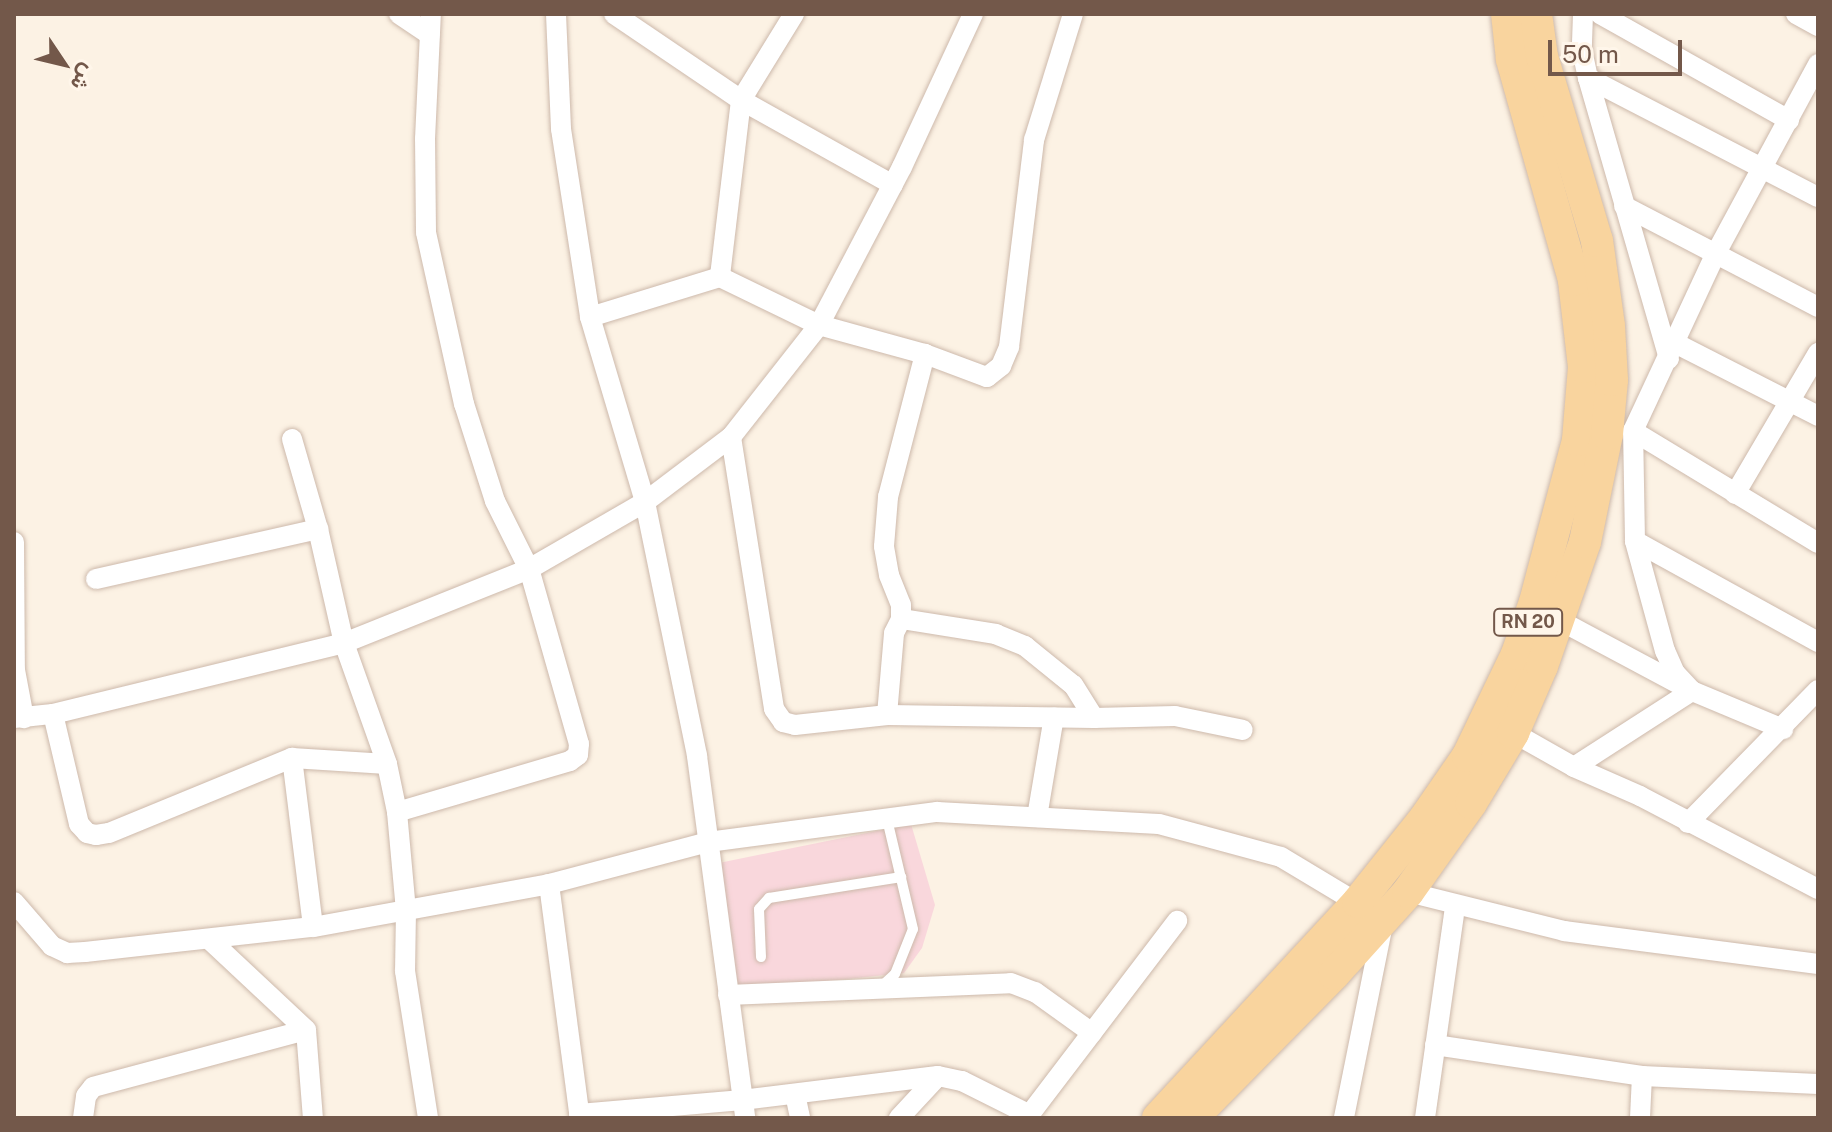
<!DOCTYPE html>
<html>
<head>
<meta charset="utf-8">
<style>
	body { margin:0 }
	#map { position:relative; width:1832px; height:1132px; overflow:hidden; background:#fcf2e4; font-family:"Public Sans",Vazirmatn,sans-serif }
	div>[style] { position:absolute }
	[style*='--x'] { left:calc(var(--x)*1px); top:calc(var(--y)*1px); width:calc(var(--w)*1px); rotate:calc(var(--a)*1deg) }
	.medical>* { inset:0; background:#f9d7dc }
	.roads { filter:drop-shadow(0 0 2px #cdb9ab) drop-shadow(0 0 2px #cdb9ab) }
	.lane>* { height:10px; margin:-5px; padding:0 5px; transform-origin:5px; border-radius:5px; background:#fff }
	.street>* { height:20px; margin:-10px; padding:0 10px; transform-origin:10px; border-radius:10px; background:#fff }
	.primary>* { height:32px; margin:-16px; padding:0 16px; transform-origin:16px; border-radius:16px; background:#f9d49e }
	span { translate:-50% -50%; white-space:nowrap; text-align:center; line-height:1.15; -webkit-text-stroke:6px #fff6ea; paint-order:stroke }
	.shield-label span { padding:2px 6px; background:#fff6ea; border:2px solid; border-radius:6px; -webkit-text-stroke-width:0 }
	.shield-label { font-size:18px; color:#73584a; font-weight:700 }
	.frame { position:absolute; inset:0; border:16px solid #73584a; pointer-events:none }
	.north { position:absolute; left:24px; top:24px; width:80px; height:80px; -webkit-text-stroke:6px #fff6ea; paint-order:stroke; rotate:125deg; font-size:22px; font-weight:700; line-height:32px; text-align:center; color:#73584a }
	.north::after { content:''; display:block; margin:auto; width:28px; height:36px; background:#73584a; clip-path:polygon(50% 0,100% 100%,50% 72%,0 100%) }
	.scale { position:absolute; left:1548px; top:40px; width:134px; height:36px; box-sizing:border-box; border:4px solid #73584a; border-top:0; padding-left:10px; font-size:24px; line-height:28px; white-space:nowrap; color:#73584a; -webkit-text-stroke:6px #fff6ea; paint-order:stroke }
</style>
</head>
<body>
<div id="map">
	<div class="medical">
		<div style="clip-path:polygon(911px 824px,935px 905px,922px 948px,904px 973px,723px 992px,709px 865px)"></div>
	</div>
	<div class="roads">
		<div class="lane">
			<div style="--x:761;--y:957;--w:48;--a:-92.4"></div>
			<div style="--x:759;--y:909;--w:15;--a:-48"></div>
			<div style="--x:769;--y:898;--w:134;--a:-9"></div>
			<div style="--x:883;--y:985;--w:16;--a:-43"></div>
			<div style="--x:895;--y:974;--w:48;--a:-68.2"></div>
			<div style="--x:913;--y:929;--w:113;--a:-103.3"></div>
		</div>
		<div class="street">
			<div style="--x:399;--y:14;--w:37;--a:34"></div>
			<div style="--x:556;--y:14;--w:115;--a:87.5"></div>
			<div style="--x:561;--y:129;--w:190;--a:81.2"></div>
			<div style="--x:590;--y:317;--w:193;--a:73.4"></div>
			<div style="--x:645;--y:502;--w:259;--a:78.4"></div>
			<div style="--x:697;--y:756;--w:365;--a:82.4"></div>
			<div style="--x:614;--y:14;--w:153;--a:34.1"></div>
			<div style="--x:741;--y:100;--w:174;--a:29.2"></div>
			<div style="--x:794;--y:14;--w:101;--a:121.6"></div>
			<div style="--x:741;--y:100;--w:178;--a:96.8"></div>
			<div style="--x:720;--y:277;--w:110;--a:25.9"></div>
			<div style="--x:819;--y:325;--w:110;--a:15.3"></div>
			<div style="--x:925;--y:354;--w:66;--a:20.4"></div>
			<div style="--x:987;--y:377;--w:18;--a:-38"></div>
			<div style="--x:1001;--y:366;--w:21;--a:-67"></div>
			<div style="--x:1009;--y:347;--w:209;--a:-83.1"></div>
			<div style="--x:1034;--y:140;--w:132;--a:-72.8"></div>
			<div style="--x:1583;--y:14;--w:36;--a:92"></div>
			<div style="--x:1582;--y:50;--w:29;--a:78"></div>
			<div style="--x:1588;--y:78;--w:292;--a:73.9"></div>
			<div style="--x:1600;--y:14;--w:217;--a:29.3"></div>
			<div style="--x:1796;--y:14;--w:25;--a:29"></div>
			<div style="--x:1588;--y:78;--w:259;--a:27.4"></div>
			<div style="--x:1624;--y:206;--w:219;--a:27.5"></div>
			<div style="--x:590;--y:317;--w:136;--a:-17.1"></div>
			<div style="--x:1675;--y:343;--w:161;--a:27"></div>
			<div style="--x:1633;--y:431;--w:216;--a:31.2"></div>
			<div style="--x:731;--y:437;--w:275;--a:81"></div>
			<div style="--x:774;--y:709;--w:16;--a:55"></div>
			<div style="--x:783;--y:722;--w:12;--a:14"></div>
			<div style="--x:795;--y:725;--w:93;--a:-6.2"></div>
			<div style="--x:887;--y:715;--w:207;--a:0.8"></div>
			<div style="--x:1094;--y:718;--w:39;--a:-122"></div>
			<div style="--x:1073;--y:685;--w:62;--a:-140.9"></div>
			<div style="--x:1025;--y:646;--w:31;--a:-158"></div>
			<div style="--x:996;--y:634;--w:96;--a:-171"></div>
			<div style="--x:292;--y:439;--w:94;--a:73.9"></div>
			<div style="--x:318;--y:529;--w:117;--a:77.2"></div>
			<div style="--x:344;--y:643;--w:128;--a:70.4"></div>
			<div style="--x:387;--y:764;--w:49;--a:78.2"></div>
			<div style="--x:397;--y:812;--w:98;--a:84.8"></div>
			<div style="--x:406;--y:910;--w:61;--a:90.9"></div>
			<div style="--x:405;--y:971;--w:149;--a:81.1"></div>
			<div style="--x:1735;--y:494;--w:164;--a:-59.5"></div>
			<div style="--x:1635;--y:541;--w:209;--a:28.9"></div>
			<div style="--x:14;--y:542;--w:128;--a:89.6"></div>
			<div style="--x:15;--y:670;--w:49;--a:79.4"></div>
			<div style="--x:96;--y:579;--w:228;--a:-12.7"></div>
			<div style="--x:1557;--y:619;--w:153;--a:28.1"></div>
			<div style="--x:1692;--y:691;--w:99;--a:22.7"></div>
			<div style="--x:53;--y:714;--w:113;--a:76.7"></div>
			<div style="--x:79;--y:824;--w:12;--a:48"></div>
			<div style="--x:87;--y:833;--w:9;--a:13"></div>
			<div style="--x:96;--y:835;--w:13;--a:-9"></div>
			<div style="--x:109;--y:833;--w:198;--a:-22.3"></div>
			<div style="--x:292;--y:758;--w:95;--a:3.6"></div>
			<div style="--x:887;--y:715;--w:82;--a:-85.1"></div>
			<div style="--x:894;--y:633;--w:16;--a:-63"></div>
			<div style="--x:901;--y:619;--w:14;--a:-90"></div>
			<div style="--x:901;--y:605;--w:32;--a:-112"></div>
			<div style="--x:889;--y:575;--w:29;--a:-100"></div>
			<div style="--x:884;--y:546;--w:49;--a:-85.3"></div>
			<div style="--x:888;--y:497;--w:148;--a:-75.5"></div>
			<div style="--x:14;--y:718;--w:39;--a:-6"></div>
			<div style="--x:53;--y:714;--w:300;--a:-13.7"></div>
			<div style="--x:344;--y:643;--w:199;--a:-21.8"></div>
			<div style="--x:529;--y:569;--w:134;--a:-30"></div>
			<div style="--x:645;--y:502;--w:108;--a:-37.1"></div>
			<div style="--x:731;--y:437;--w:142;--a:-51.8"></div>
			<div style="--x:819;--y:325;--w:178;--a:-62.3"></div>
			<div style="--x:902;--y:167;--w:169;--a:-65.1"></div>
			<div style="--x:1094;--y:718;--w:81;--a:-1.4"></div>
			<div style="--x:1175;--y:716;--w:69;--a:11.6"></div>
			<div style="--x:1505;--y:728;--w:79;--a:29.5"></div>
			<div style="--x:1574;--y:767;--w:72;--a:23.7"></div>
			<div style="--x:1640;--y:796;--w:201;--a:27.6"></div>
			<div style="--x:292;--y:758;--w:170;--a:82.9"></div>
			<div style="--x:1574;--y:767;--w:140;--a:-32.8"></div>
			<div style="--x:1692;--y:691;--w:25;--a:-133"></div>
			<div style="--x:1675;--y:673;--w:24;--a:-114"></div>
			<div style="--x:1665;--y:651;--w:114;--a:-105.3"></div>
			<div style="--x:1635;--y:541;--w:110;--a:-91"></div>
			<div style="--x:1633;--y:431;--w:196;--a:-65"></div>
			<div style="--x:1716;--y:253;--w:215;--a:-61.6"></div>
			<div style="--x:397;--y:812;--w:180;--a:-16.4"></div>
			<div style="--x:570;--y:761;--w:10;--a:-37"></div>
			<div style="--x:578;--y:755;--w:11;--a:-85"></div>
			<div style="--x:579;--y:744;--w:182;--a:-105.9"></div>
			<div style="--x:529;--y:569;--w:76;--a:-116.6"></div>
			<div style="--x:495;--y:501;--w:102;--a:-107.7"></div>
			<div style="--x:464;--y:404;--w:176;--a:-102.5"></div>
			<div style="--x:426;--y:232;--w:93;--a:-90.6"></div>
			<div style="--x:425;--y:139;--w:125;--a:-87.3"></div>
			<div style="--x:1037;--y:817;--w:101;--a:-80.4"></div>
			<div style="--x:1688;--y:823;--w:186;--a:-45.7"></div>
			<div style="--x:549;--y:884;--w:236;--a:82.5"></div>
			<div style="--x:1408;--y:892;--w:161;--a:14"></div>
			<div style="--x:1564;--y:931;--w:256;--a:7.4"></div>
			<div style="--x:14;--y:902;--w:58;--a:49.2"></div>
			<div style="--x:52;--y:946;--w:17;--a:25"></div>
			<div style="--x:67;--y:953;--w:18;--a:-3"></div>
			<div style="--x:85;--y:952;--w:229;--a:-6.3"></div>
			<div style="--x:313;--y:927;--w:240;--a:-10.3"></div>
			<div style="--x:549;--y:884;--w:164;--a:-14.8"></div>
			<div style="--x:708;--y:842;--w:231;--a:-7.5"></div>
			<div style="--x:937;--y:812;--w:222;--a:3.1"></div>
			<div style="--x:1159;--y:824;--w:126;--a:15.1"></div>
			<div style="--x:1281;--y:857;--w:120;--a:31"></div>
			<div style="--x:1384;--y:919;--w:203;--a:101.4"></div>
			<div style="--x:211;--y:941;--w:130;--a:43.1"></div>
			<div style="--x:728;--y:995;--w:283;--a:-2.4"></div>
			<div style="--x:1011;--y:983;--w:26;--a:21"></div>
			<div style="--x:1035;--y:992;--w:70;--a:35.7"></div>
			<div style="--x:1435;--y:1045;--w:209;--a:8.5"></div>
			<div style="--x:1642;--y:1076;--w:176;--a:2.6"></div>
			<div style="--x:795;--y:1094;--w:25;--a:78"></div>
			<div style="--x:579;--y:1114;--w:164;--a:-4.9"></div>
			<div style="--x:742;--y:1100;--w:197;--a:-7"></div>
			<div style="--x:938;--y:1076;--w:25;--a:12"></div>
			<div style="--x:962;--y:1081;--w:76;--a:26.6"></div>
			<div style="--x:83;--y:1118;--w:22;--a:-82"></div>
			<div style="--x:86;--y:1096;--w:11;--a:-52"></div>
			<div style="--x:93;--y:1087;--w:220;--a:-15"></div>
			<div style="--x:306;--y:1030;--w:88;--a:85.5"></div>
			<div style="--x:899;--y:1118;--w:57;--a:-47.1"></div>
			<div style="--x:1027;--y:1118;--w:248;--a:-52.7"></div>
			<div style="--x:1425;--y:1118;--w:214;--a:-81.9"></div>
			<div style="--x:1640;--y:1118;--w:42;--a:-87.3"></div>
		</div>
		<div class="primary">
			<div style="--x:1158;--y:1118;--w:294;--a:-47.2"></div>
			<div style="--x:1358;--y:902;--w:107;--a:-51.4"></div>
			<div style="--x:1425;--y:818;--w:75;--a:-55.3"></div>
			<div style="--x:1468;--y:756;--w:113;--a:-64.3"></div>
			<div style="--x:1517;--y:654;--w:55;--a:-70.9"></div>
			<div style="--x:1535;--y:602;--w:168;--a:-75.1"></div>
			<div style="--x:1578;--y:440;--w:73;--a:-85.3"></div>
			<div style="--x:1584;--y:367;--w:88;--a:-96.6"></div>
			<div style="--x:1574;--y:280;--w:230;--a:-105.7"></div>
			<div style="--x:1512;--y:59;--w:45;--a:-96.3"></div>
			<div style="--x:1192;--y:1118;--w:202;--a:-45.4"></div>
			<div style="--x:1334;--y:974;--w:110;--a:-47.9"></div>
			<div style="--x:1408;--y:892;--w:109;--a:-54.7"></div>
			<div style="--x:1471;--y:803;--w:82;--a:-59"></div>
			<div style="--x:1513;--y:733;--w:73;--a:-66.6"></div>
			<div style="--x:1542;--y:666;--w:131;--a:-70.9"></div>
			<div style="--x:1585;--y:542;--w:110;--a:-78.5"></div>
			<div style="--x:1607;--y:434;--w:54;--a:-84.7"></div>
			<div style="--x:1612;--y:380;--w:54;--a:-93.2"></div>
			<div style="--x:1609;--y:326;--w:86;--a:-98"></div>
			<div style="--x:1597;--y:241;--w:192;--a:-106.6"></div>
			<div style="--x:1542;--y:57;--w:43;--a:-97.9"></div>
		</div>
	</div>
	<div class="shield-label">
		<span style="left:1528px;top:622px">RN 20</span>
	</div>
	<div class="frame"></div>
	<div class="north">ش</div>
	<div class="scale">50 m</div>
</div>
</body>
</html>
